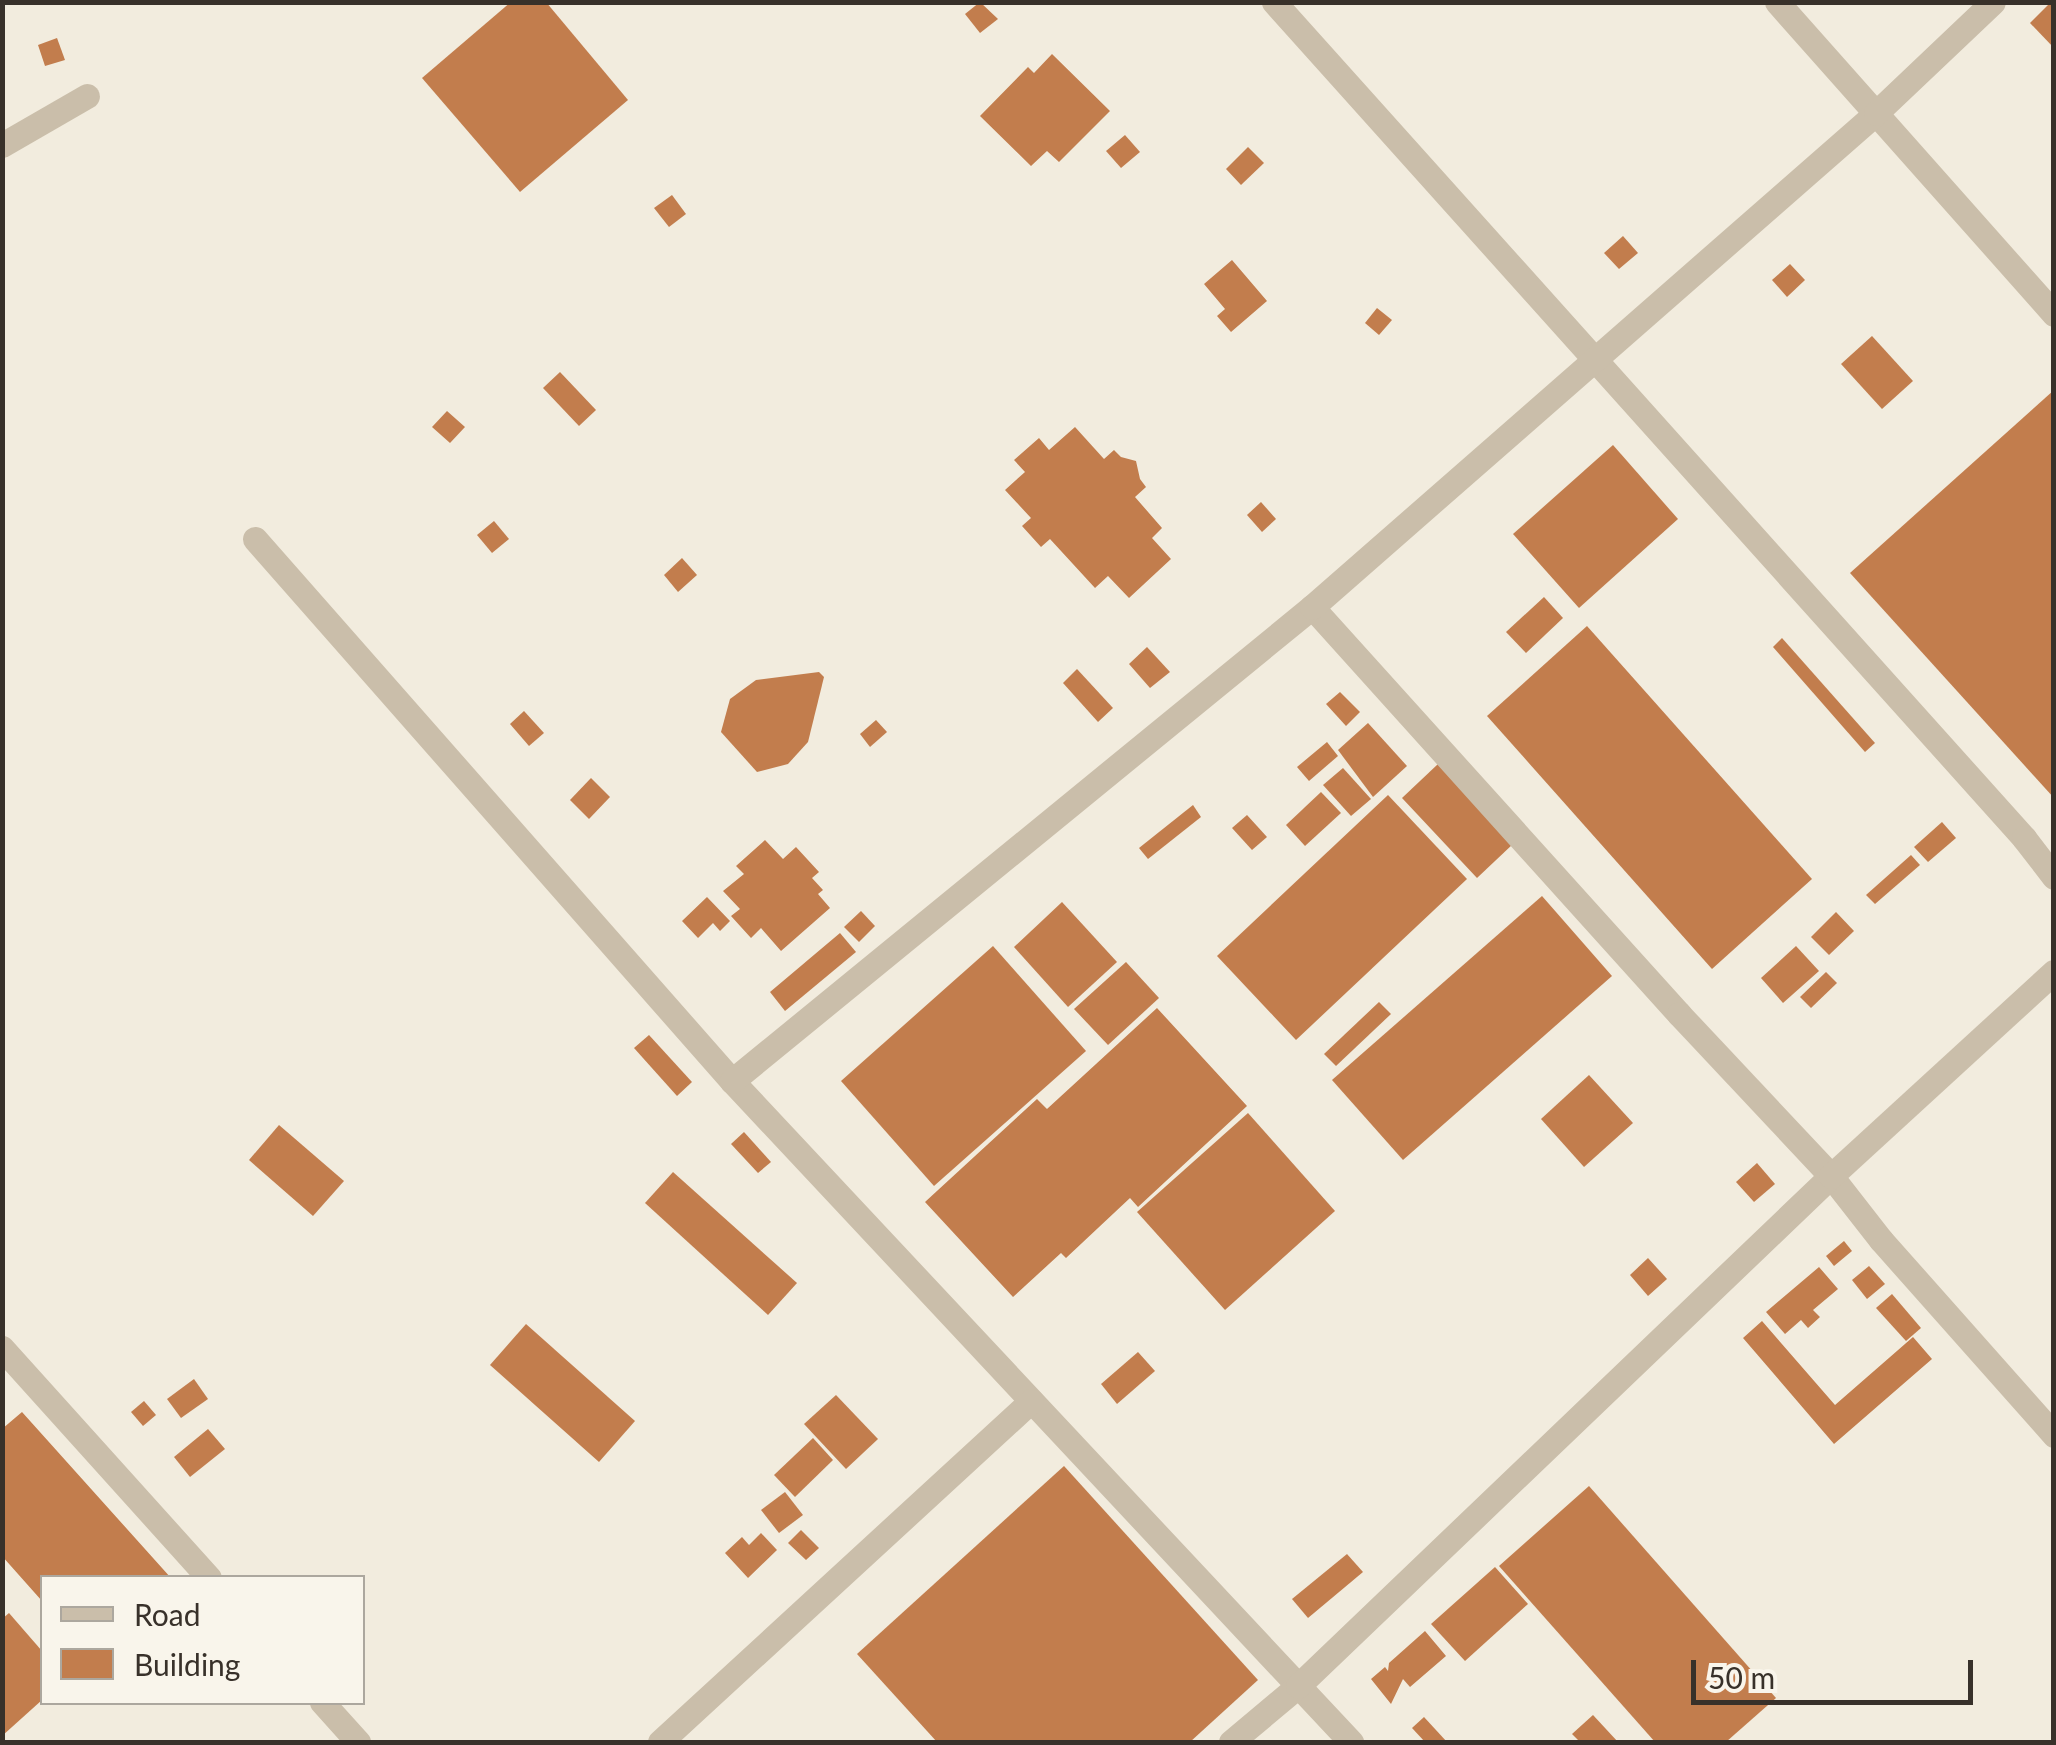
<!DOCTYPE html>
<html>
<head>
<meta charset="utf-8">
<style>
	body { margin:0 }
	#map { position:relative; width:2056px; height:1745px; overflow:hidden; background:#f2ecde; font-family:Lato,sans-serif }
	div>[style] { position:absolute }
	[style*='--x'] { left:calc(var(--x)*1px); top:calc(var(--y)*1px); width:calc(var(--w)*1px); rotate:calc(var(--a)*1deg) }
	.building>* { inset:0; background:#c27d4d }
	.minor>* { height:25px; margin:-12.5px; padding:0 12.5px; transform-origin:12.5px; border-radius:12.5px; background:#cabeaa }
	span { translate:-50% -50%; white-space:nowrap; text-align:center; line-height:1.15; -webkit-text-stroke:8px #f9f5eb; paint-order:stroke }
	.frame { position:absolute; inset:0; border:5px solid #38312a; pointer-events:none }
	.legend { position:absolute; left:40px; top:1575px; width:325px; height:130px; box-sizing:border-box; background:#f9f5eb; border:2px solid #aca79e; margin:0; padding:12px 18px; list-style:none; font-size:30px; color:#38312a }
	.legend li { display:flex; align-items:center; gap:20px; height:50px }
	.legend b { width:50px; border:2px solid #aca79e }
	.scale { position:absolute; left:1691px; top:1660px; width:282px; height:45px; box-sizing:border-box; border:5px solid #38312a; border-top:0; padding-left:12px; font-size:30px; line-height:35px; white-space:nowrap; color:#38312a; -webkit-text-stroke:8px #f9f5eb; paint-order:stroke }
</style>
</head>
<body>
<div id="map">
	<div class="building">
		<div style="clip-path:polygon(511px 2px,546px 2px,628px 100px,520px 192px,422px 78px)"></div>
		<div style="clip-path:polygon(980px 2px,998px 19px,980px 33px,965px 14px)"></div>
		<div style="clip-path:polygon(2051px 2px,2054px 2px,2054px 48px,2030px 23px)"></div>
		<div style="clip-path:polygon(57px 38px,65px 60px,45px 66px,38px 45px)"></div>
		<div style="clip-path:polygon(1052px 54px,1110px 111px,1059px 162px,1047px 151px,1031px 166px,980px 116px,1028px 67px,1034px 73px)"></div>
		<div style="clip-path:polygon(1125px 135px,1140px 152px,1121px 168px,1106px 151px)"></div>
		<div style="clip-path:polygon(1248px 147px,1264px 163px,1241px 185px,1226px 169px)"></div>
		<div style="clip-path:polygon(672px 195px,686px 214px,669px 227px,654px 208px)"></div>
		<div style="clip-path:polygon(1623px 236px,1638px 253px,1619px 269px,1604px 253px)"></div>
		<div style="clip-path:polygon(1232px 260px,1267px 301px,1231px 332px,1217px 316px,1225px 309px,1204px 284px)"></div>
		<div style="clip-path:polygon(1790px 264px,1805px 280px,1787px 297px,1772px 280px)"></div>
		<div style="clip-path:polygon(1377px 308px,1392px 320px,1379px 335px,1365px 323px)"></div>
		<div style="clip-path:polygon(1872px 336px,1913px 381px,1882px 409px,1841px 364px)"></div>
		<div style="clip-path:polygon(560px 372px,596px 410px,579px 426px,543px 388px)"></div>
		<div style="clip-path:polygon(2054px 390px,2054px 798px,1850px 573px)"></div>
		<div style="clip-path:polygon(447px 411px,465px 427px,450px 443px,432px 427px)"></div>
		<div style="clip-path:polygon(1075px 427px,1104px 459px,1114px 450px,1121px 457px,1136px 461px,1140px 479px,1146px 487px,1135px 497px,1162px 528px,1152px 538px,1171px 559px,1129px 598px,1108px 576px,1095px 588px,1050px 539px,1041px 547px,1022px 526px,1031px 518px,1005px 490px,1025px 472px,1014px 460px,1039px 438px,1049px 450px)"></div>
		<div style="clip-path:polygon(1613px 445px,1678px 519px,1579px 608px,1513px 534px)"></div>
		<div style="clip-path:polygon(1261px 502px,1276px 519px,1262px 532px,1247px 515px)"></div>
		<div style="clip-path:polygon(494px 521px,509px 539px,492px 553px,477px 535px)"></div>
		<div style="clip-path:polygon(682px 558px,697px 575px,678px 592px,664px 575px)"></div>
		<div style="clip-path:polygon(1544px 597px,1563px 618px,1526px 653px,1506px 632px)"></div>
		<div style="clip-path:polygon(1587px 626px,1812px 879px,1712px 969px,1487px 716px)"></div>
		<div style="clip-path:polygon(1782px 638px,1875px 743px,1865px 752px,1773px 647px)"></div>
		<div style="clip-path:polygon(1147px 647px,1170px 672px,1150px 688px,1129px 664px)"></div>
		<div style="clip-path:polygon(1077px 669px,1113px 708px,1098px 722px,1063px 683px)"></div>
		<div style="clip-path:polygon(819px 672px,824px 677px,808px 742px,788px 764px,757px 772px,721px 732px,730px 699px,756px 680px)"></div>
		<div style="clip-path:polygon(1340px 692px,1360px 712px,1346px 726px,1326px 704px)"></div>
		<div style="clip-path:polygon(524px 711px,544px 733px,529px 746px,510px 724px)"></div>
		<div style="clip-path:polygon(876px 720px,887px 732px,870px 747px,860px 734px)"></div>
		<div style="clip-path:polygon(1368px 723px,1407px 766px,1373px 797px,1338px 750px)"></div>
		<div style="clip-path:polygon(1327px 742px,1338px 756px,1309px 781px,1297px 767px)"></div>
		<div style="clip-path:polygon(1438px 764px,1513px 844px,1477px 878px,1402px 798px)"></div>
		<div style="clip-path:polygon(1343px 768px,1371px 799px,1351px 816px,1323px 785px)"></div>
		<div style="clip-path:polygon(591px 778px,610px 797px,589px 819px,570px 800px)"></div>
		<div style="clip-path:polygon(1321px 792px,1341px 813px,1305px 846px,1286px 825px)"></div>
		<div style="clip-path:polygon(1388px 795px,1467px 879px,1296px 1040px,1217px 956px)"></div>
		<div style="clip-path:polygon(1193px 805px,1201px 817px,1148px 859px,1139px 848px)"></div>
		<div style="clip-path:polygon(1247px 815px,1267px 837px,1252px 850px,1232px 828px)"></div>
		<div style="clip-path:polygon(1942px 822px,1956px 838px,1928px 862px,1914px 847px)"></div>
		<div style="clip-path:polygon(765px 840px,783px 859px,796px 847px,819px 872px,812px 878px,823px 890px,818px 894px,830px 908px,781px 951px,761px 928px,751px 938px,731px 916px,740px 909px,723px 891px,744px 874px,736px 866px)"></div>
		<div style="clip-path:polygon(1911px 855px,1920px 865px,1875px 904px,1866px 895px)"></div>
		<div style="clip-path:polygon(1542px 896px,1612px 976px,1403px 1160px,1332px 1080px)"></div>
		<div style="clip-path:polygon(707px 897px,730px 921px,720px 931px,713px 923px,698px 938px,682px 921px)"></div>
		<div style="clip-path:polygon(1062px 902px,1117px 962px,1068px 1007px,1014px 947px)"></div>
		<div style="clip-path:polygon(861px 911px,875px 926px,859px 942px,844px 927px)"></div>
		<div style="clip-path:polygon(1836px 912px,1854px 931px,1829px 955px,1811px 937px)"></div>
		<div style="clip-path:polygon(840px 933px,856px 952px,785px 1011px,770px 992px)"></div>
		<div style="clip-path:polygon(993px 946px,1086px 1051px,934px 1186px,841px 1081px)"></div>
		<div style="clip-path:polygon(1796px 946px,1819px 971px,1783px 1003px,1761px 978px)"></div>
		<div style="clip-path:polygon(1126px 962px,1159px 998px,1108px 1045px,1074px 1009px)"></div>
		<div style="clip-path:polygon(1826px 972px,1837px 983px,1811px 1008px,1800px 997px)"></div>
		<div style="clip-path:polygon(1379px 1002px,1391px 1014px,1336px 1066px,1324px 1054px)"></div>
		<div style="clip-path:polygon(1157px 1008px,1247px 1106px,1138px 1207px,1130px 1198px,1066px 1258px,1061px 1253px,1013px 1297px,925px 1202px,1037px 1099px,1047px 1109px)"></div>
		<div style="clip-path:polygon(649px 1035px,692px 1082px,677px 1096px,634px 1048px)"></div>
		<div style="clip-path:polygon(1589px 1075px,1633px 1123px,1584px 1167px,1541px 1119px)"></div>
		<div style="clip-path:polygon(1248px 1113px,1335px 1211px,1225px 1310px,1137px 1212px)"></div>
		<div style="clip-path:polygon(279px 1125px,344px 1181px,313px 1216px,249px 1160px)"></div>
		<div style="clip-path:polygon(744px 1132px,771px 1162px,758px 1173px,731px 1144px)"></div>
		<div style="clip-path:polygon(1757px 1163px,1775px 1184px,1754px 1202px,1736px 1182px)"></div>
		<div style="clip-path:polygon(673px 1172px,797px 1283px,768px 1315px,645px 1203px)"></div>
		<div style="clip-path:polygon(1844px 1241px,1852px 1251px,1834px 1266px,1826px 1256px)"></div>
		<div style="clip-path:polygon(1648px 1258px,1667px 1279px,1648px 1296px,1630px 1275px)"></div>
		<div style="clip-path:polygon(1869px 1266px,1885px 1284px,1867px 1299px,1852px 1280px)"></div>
		<div style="clip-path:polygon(1819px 1267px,1838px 1289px,1813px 1310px,1820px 1317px,1808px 1328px,1801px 1320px,1785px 1334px,1766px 1312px)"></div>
		<div style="clip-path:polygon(1892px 1294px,1921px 1328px,1906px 1341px,1876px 1308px)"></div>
		<div style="clip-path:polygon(1762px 1321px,1835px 1405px,1913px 1337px,1932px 1359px,1834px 1444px,1743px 1338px)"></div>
		<div style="clip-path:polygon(526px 1324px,635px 1421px,599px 1462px,490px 1365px)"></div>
		<div style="clip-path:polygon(1138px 1352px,1155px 1371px,1117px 1404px,1101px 1384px)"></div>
		<div style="clip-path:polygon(194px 1379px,208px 1399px,181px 1418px,167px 1399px)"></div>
		<div style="clip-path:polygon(836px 1395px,878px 1439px,846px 1469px,804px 1424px)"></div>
		<div style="clip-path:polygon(144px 1401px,156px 1415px,143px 1426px,131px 1412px)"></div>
		<div style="clip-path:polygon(22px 1412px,171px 1578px,42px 1578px,42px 1601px,2px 1556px,2px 1429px)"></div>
		<div style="clip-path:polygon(208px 1429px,225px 1449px,190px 1477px,174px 1457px)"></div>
		<div style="clip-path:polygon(813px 1438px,833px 1460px,795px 1497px,774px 1475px)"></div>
		<div style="clip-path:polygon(1064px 1466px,1258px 1680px,1190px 1742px,937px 1742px,857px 1654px)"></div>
		<div style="clip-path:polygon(1589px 1486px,1776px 1698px,1726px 1742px,1655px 1742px,1499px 1566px)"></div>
		<div style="clip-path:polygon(785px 1492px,803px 1515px,779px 1533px,761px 1510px)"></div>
		<div style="clip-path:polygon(801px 1530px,819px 1548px,806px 1560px,788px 1543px)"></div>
		<div style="clip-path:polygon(761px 1533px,777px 1550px,748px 1578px,725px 1553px,742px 1537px,749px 1545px)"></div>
		<div style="clip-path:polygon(1347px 1554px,1363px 1572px,1308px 1618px,1292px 1599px)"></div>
		<div style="clip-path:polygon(1495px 1567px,1528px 1604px,1465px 1661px,1431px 1624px)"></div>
		<div style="clip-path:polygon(9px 1613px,42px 1651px,42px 1700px,2px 1736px,2px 1619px)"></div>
		<div style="clip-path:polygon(1425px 1631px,1446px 1656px,1410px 1687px,1403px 1679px,1391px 1704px,1371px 1679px,1385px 1667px,1388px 1671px,1389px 1663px)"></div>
		<div style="clip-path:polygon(1593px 1715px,1618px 1742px,1580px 1742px,1572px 1734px)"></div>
		<div style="clip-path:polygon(1424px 1717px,1447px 1742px,1425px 1742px,1412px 1728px)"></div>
	</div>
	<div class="minor">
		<div style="--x:1274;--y:2;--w:1123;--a:48.1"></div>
		<div style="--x:2024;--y:838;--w:49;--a:52.4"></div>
		<div style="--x:1777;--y:2;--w:417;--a:48.4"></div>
		<div style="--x:2;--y:145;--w:98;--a:-30"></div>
		<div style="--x:255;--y:539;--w:722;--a:48.65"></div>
		<div style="--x:732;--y:1081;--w:906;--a:46.88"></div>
		<div style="--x:1312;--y:607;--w:548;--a:47.96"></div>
		<div style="--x:1679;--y:1014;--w:222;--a:46.8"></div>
		<div style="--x:1831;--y:1176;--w:81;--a:52"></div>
		<div style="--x:1881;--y:1240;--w:261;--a:48.4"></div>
		<div style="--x:732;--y:1081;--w:749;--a:-39.26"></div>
		<div style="--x:1312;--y:607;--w:750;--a:-41.21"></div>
		<div style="--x:1876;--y:113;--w:161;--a:-43.5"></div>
		<div style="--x:2;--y:1348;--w:309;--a:48"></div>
		<div style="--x:322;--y:1702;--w:54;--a:48"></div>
		<div style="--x:660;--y:1742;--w:504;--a:-42.59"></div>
		<div style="--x:1231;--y:1742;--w:87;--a:-39.9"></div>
		<div style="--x:1298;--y:1686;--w:738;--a:-43.74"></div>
		<div style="--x:1831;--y:1176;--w:302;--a:-42.5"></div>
	</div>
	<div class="frame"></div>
	<ul class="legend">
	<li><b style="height:12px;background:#cabeaa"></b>Road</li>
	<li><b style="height:28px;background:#c27d4d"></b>Building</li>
	</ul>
	<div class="scale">50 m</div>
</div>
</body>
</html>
